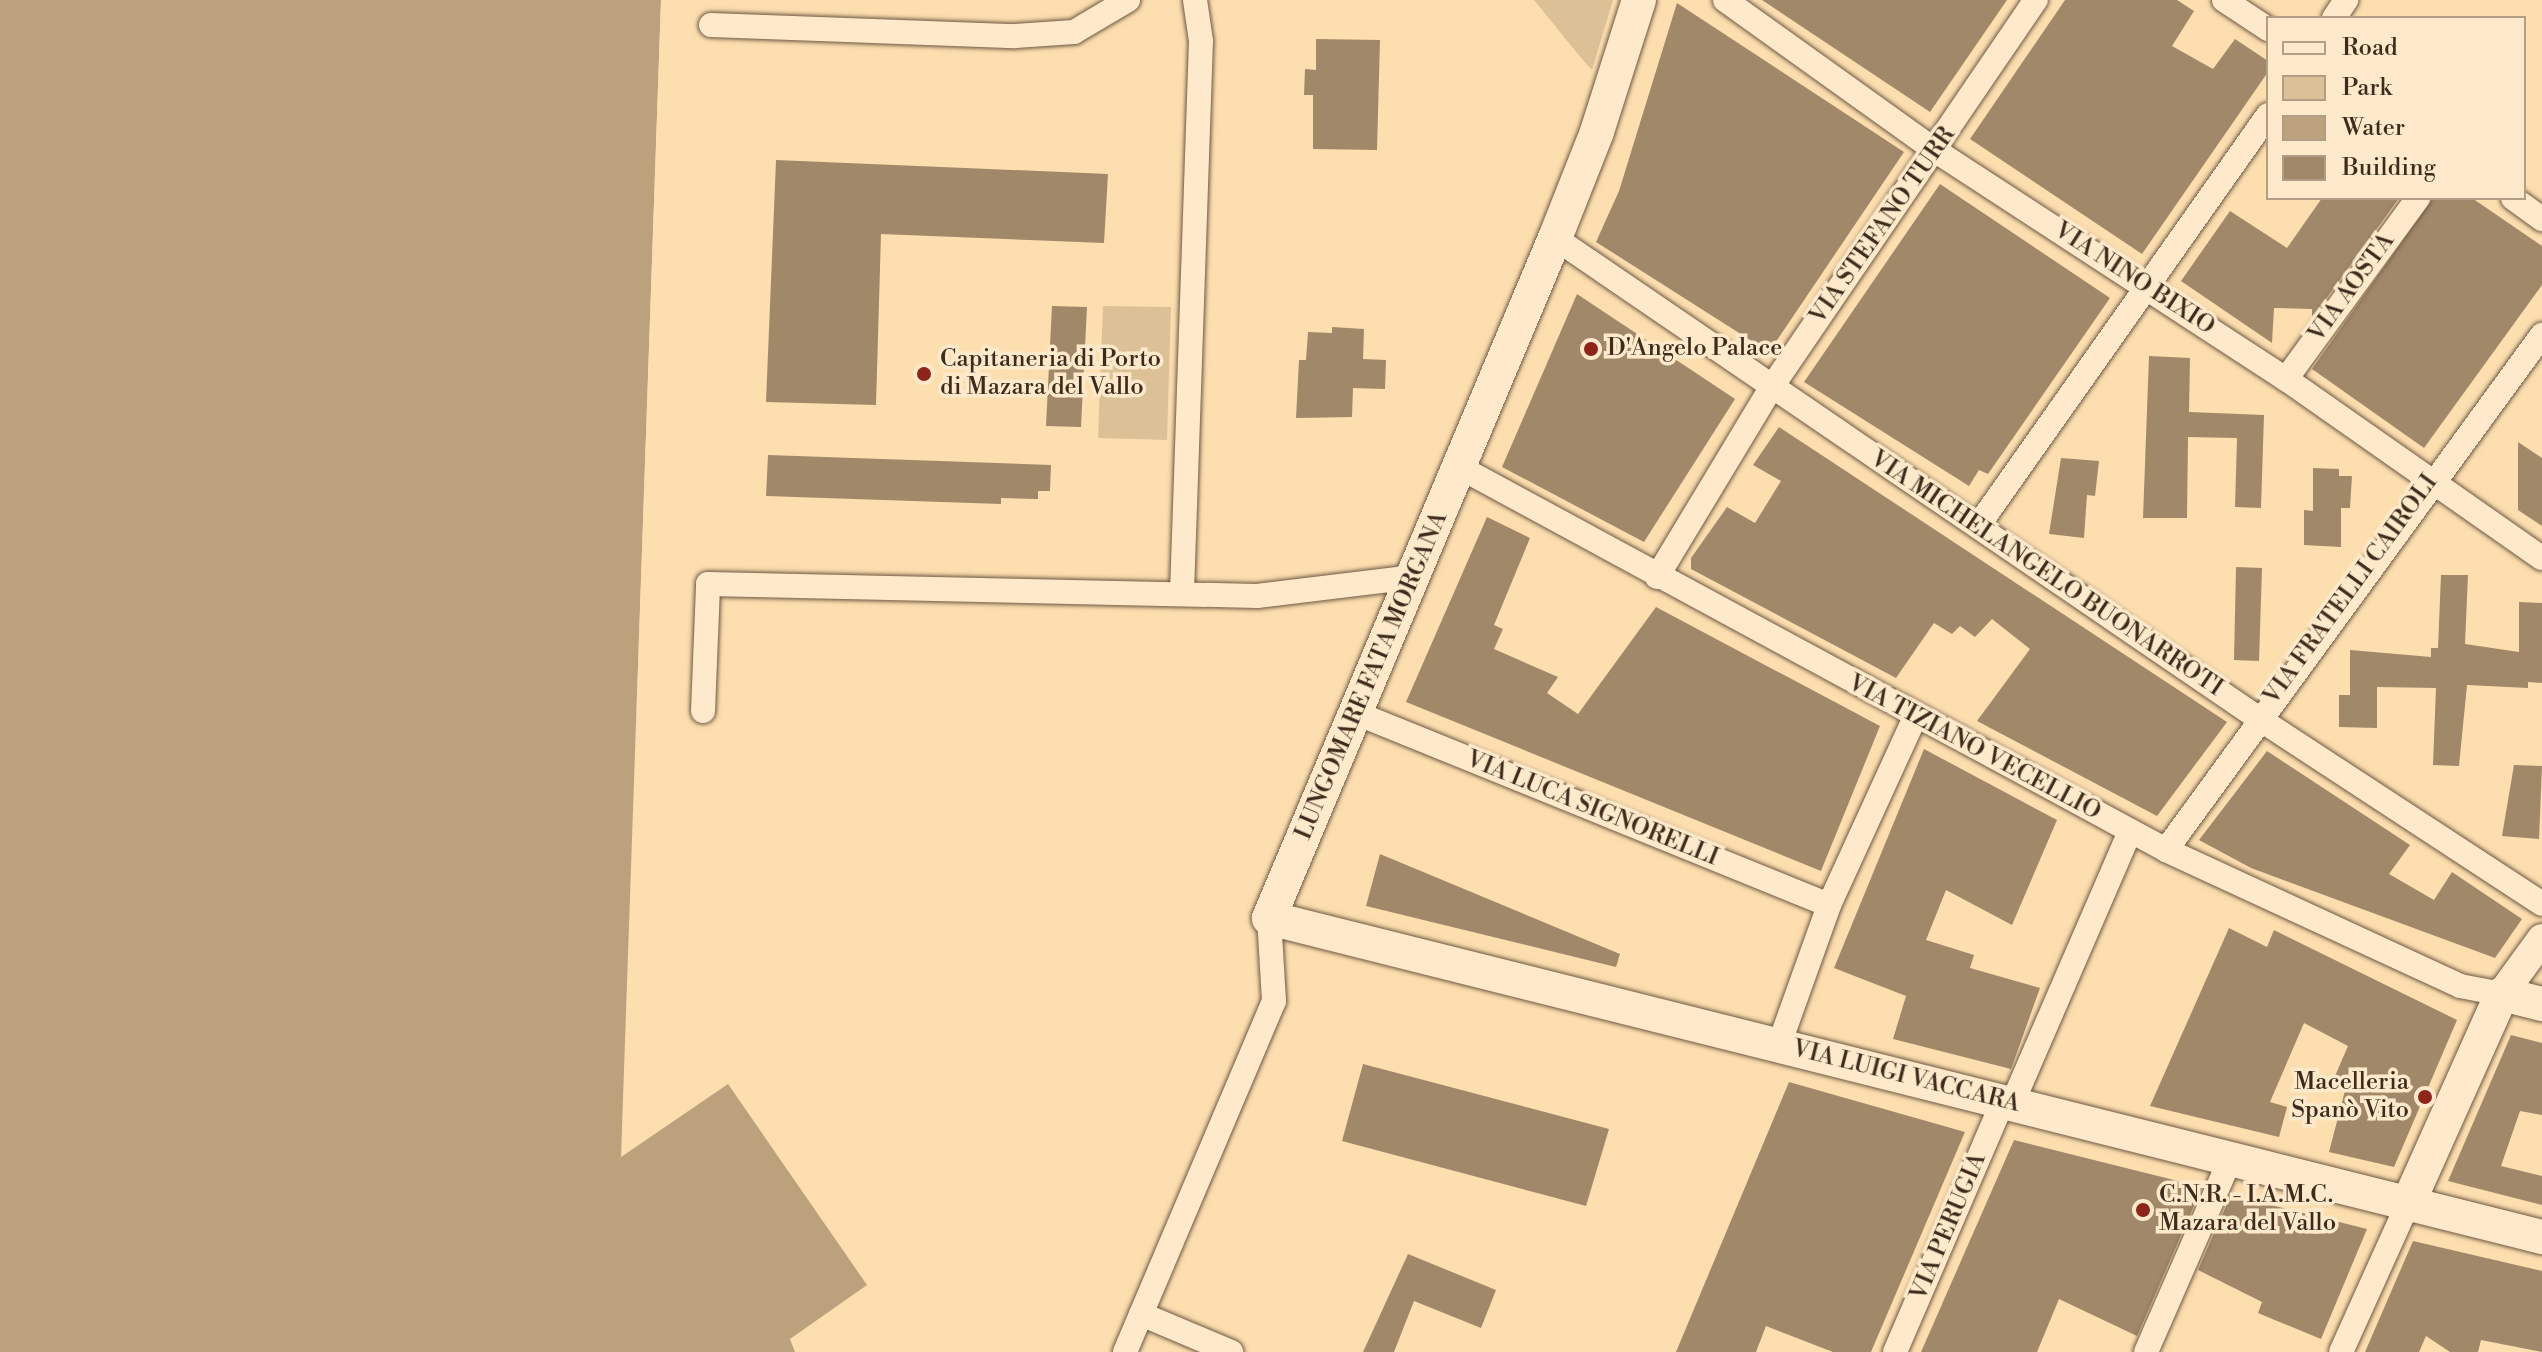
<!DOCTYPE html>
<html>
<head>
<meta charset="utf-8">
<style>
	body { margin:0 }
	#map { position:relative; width:2542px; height:1352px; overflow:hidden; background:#fddeaf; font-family:"Libre Bodoni",serif }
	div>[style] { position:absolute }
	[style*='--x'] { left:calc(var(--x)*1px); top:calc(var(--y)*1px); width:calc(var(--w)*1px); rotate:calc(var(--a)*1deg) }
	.green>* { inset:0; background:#dcc096 }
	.water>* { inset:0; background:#bca17d }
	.pier>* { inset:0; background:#fddeaf }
	.building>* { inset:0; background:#a18869 }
	.roads { filter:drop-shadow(0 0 2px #6d5842) drop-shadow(0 0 2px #6d5842) }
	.minor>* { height:24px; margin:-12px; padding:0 12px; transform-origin:12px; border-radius:12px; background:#feeacb }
	.tertiary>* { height:30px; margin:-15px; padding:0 15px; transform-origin:15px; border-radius:15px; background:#feeacb }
	.secondary>* { height:34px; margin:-17px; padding:0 17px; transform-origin:17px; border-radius:17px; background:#feeacb }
	.dots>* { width:22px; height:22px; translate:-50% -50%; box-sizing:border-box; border:4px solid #feeacb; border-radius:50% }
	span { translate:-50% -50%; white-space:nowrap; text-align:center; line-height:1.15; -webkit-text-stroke:7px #feeacb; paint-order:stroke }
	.street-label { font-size:24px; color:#3d2b1d }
	.poi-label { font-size:24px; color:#3d2b1d }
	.left { translate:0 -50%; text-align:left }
	.right { translate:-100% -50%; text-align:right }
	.legend { position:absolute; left:2266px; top:16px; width:260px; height:184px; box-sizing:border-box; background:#feeacb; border:2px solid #b19e85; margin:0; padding:10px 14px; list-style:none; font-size:24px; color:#3d2b1d }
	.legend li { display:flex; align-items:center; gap:16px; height:40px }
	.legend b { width:40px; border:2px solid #b19e85 }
</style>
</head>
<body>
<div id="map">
	<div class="green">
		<div style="clip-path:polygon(1534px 0,1613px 0,1592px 70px,1577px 53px)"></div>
		<div style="clip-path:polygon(1103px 306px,1171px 307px,1167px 440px,1098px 438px)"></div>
	</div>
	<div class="water">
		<div style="clip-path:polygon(0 0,661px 0,621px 1157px,728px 1084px,867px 1285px,790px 1339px,795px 1352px,0 1352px)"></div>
	</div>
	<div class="pier">
		<div style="clip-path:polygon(661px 0,665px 0,636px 727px)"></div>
	</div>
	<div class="building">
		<div style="clip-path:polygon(1762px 0,2007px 0,1930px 112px)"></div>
		<div style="clip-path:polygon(2065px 0,2177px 0,2194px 11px,2172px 46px,2213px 69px,2235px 39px,2268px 61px,2268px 72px,2142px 254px,1970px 139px)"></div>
		<div style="clip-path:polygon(1677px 3px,1904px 152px,1769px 352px,1596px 242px,1619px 191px)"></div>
		<div style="clip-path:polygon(1316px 39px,1380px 40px,1377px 150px,1313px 149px,1313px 95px,1304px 95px,1305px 69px,1316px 70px)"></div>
		<div style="clip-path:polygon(776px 160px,1108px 174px,1104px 243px,881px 234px,876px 405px,766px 402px)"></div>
		<div style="clip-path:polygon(1940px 184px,2110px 298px,1988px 474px,1979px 470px,1969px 486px,1804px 382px)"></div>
		<div style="clip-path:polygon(2322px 198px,2399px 198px,2312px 318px,2312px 309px,2274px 308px,2272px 343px,2181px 281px,2230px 211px,2287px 248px)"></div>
		<div style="clip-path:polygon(2433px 198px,2472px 198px,2542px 246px,2542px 285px,2424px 448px,2312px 369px)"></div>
		<div style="clip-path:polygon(1577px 294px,1735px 399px,1644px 542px,1502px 467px)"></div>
		<div style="clip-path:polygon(1052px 306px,1087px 307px,1081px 427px,1046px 426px)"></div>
		<div style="clip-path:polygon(1332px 327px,1364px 329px,1363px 359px,1386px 360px,1385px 389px,1353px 388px,1352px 417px,1296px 418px,1299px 360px,1306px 360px,1308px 332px,1332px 333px)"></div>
		<div style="clip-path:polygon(2149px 356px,2190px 358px,2189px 412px,2264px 415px,2261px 508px,2235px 507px,2237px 438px,2188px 437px,2187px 518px,2143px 518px)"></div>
		<div style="clip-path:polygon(1779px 427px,2227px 722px,2157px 816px,1977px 721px,2030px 649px,1992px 619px,1975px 637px,1960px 626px,1952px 634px,1934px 623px,1896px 678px,1691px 569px,1691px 558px,1727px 507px,1755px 523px,1781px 481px,1753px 465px)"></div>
		<div style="clip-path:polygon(2518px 442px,2542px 458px,2542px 526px,2518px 510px)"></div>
		<div style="clip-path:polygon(768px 455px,1051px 465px,1050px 491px,1038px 491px,1038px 499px,1001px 498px,1001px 504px,766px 496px)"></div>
		<div style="clip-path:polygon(2061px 458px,2099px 461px,2095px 496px,2087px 495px,2084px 538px,2049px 534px)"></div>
		<div style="clip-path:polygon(2313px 468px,2339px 469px,2339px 476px,2352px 476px,2350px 508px,2341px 508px,2341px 547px,2304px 545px,2304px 510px,2313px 511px)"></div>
		<div style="clip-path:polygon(1487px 517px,1530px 538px,1494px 625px,1503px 629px,1494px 649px,1558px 677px,1547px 693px,1578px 714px,1656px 607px,1880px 726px,1821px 871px,1406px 702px)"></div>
		<div style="clip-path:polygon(2236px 567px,2262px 568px,2259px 661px,2234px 660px)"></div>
		<div style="clip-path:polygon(2441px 575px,2468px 575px,2465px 644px,2519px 652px,2519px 602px,2542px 603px,2542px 683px,2528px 682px,2528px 688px,2467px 685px,2459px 766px,2433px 765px,2436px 688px,2377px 687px,2377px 728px,2339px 727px,2339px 695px,2350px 695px,2350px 650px,2431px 657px,2431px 648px,2438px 648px)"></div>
		<div style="clip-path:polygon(1924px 749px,2057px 820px,2012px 925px,1946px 890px,1926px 940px,1974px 955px,1970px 968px,2040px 988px,2011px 1069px,1893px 1039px,1906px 996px,1834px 968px)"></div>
		<div style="clip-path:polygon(2267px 751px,2410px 845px,2389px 874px,2434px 900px,2452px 872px,2522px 919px,2495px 958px,2251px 868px,2199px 840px)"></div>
		<div style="clip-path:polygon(2514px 765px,2542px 766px,2539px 839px,2502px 836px)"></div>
		<div style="clip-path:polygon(1380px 854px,1620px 954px,1616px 967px,1366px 906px)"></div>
		<div style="clip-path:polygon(2229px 928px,2267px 947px,2274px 930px,2457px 1020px,2394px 1167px,2329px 1152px,2347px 1083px,2335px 1076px,2348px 1046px,2304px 1023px,2270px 1102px,2287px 1107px,2279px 1137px,2150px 1106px)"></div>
		<div style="clip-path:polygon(2511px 1035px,2542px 1043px,2542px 1115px,2520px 1111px,2501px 1166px,2542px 1176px,2542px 1205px,2448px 1181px)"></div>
		<div style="clip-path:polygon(1363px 1064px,1609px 1129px,1586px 1206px,1342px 1141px)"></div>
		<div style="clip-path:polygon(1789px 1082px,1965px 1132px,1871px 1352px,1833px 1352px,1766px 1326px,1756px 1352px,1676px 1352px)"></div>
		<div style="clip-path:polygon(2014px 1140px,2202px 1187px,2137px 1336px,2059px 1299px,2037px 1352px,1921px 1352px)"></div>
		<div style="clip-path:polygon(2231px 1195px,2367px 1229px,2321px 1339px,2258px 1313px,2262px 1302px,2198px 1270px)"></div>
		<div style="clip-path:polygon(2413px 1241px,2542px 1271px,2542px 1352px,2481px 1340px,2478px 1352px,2450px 1352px,2426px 1336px,2419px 1352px,2365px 1352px)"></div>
		<div style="clip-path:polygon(1408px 1254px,1496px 1290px,1481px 1328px,1414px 1301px,1394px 1352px,1363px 1352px)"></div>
	</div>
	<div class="roads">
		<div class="minor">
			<div style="--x:1725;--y:0;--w:259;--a:35.6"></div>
			<div style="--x:1936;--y:151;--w:418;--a:33.1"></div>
			<div style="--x:2286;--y:379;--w:312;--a:35"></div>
			<div style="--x:2224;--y:0;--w:53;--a:33.4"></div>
			<div style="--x:2334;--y:18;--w:22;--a:-56"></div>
			<div style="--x:711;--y:25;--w:304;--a:2.1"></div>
			<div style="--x:1015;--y:36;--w:59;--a:-3.9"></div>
			<div style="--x:1074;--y:32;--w:63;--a:-30.7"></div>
			<div style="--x:2513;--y:198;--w:36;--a:36"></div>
			<div style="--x:1555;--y:238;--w:851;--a:34.32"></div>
			<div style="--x:2258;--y:718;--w:339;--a:33.2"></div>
			<div style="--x:2286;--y:379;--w:224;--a:-53.9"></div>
			<div style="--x:1461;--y:468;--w:802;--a:28.45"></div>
			<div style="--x:2166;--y:850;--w:324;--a:24.8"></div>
			<div style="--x:2460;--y:986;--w:43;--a:10.8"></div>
			<div style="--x:1978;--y:526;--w:503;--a:-54.79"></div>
			<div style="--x:1657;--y:577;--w:221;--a:-58.9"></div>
			<div style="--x:1771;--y:388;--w:470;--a:-55.7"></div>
			<div style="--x:1182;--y:593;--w:552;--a:-88.03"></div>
			<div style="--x:1201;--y:41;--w:41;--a:-98.3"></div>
			<div style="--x:703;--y:711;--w:127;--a:-87.7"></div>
			<div style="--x:708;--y:584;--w:549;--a:1.25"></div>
			<div style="--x:1257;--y:596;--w:158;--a:-6.9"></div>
			<div style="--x:1356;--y:713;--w:510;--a:22.09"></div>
			<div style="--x:2166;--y:850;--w:638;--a:-53.87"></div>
			<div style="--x:1779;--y:1045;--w:149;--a:-70.3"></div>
			<div style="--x:1829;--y:905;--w:207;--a:-65.4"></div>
			<div style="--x:2012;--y:1104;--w:297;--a:-66.6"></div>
			<div style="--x:1141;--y:1314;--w:98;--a:22.9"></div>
			<div style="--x:1125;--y:1352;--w:381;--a:-67"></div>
			<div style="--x:1274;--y:1001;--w:83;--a:-93.4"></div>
			<div style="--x:1895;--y:1352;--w:273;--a:-66.7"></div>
			<div style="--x:2146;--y:1352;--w:210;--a:-66.4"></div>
			<div style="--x:2341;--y:1352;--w:160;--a:-65.7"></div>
		</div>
		<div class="tertiary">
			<div style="--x:2502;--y:994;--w:68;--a:-54"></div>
		</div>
		<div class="secondary">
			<div style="--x:1639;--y:0;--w:139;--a:107.7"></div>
			<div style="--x:1597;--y:132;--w:114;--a:111.6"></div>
			<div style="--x:1555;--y:238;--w:738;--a:112.81"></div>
			<div style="--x:1269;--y:918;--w:1312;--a:14.07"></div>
			<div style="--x:2407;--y:1206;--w:232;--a:-65.9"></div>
			<div style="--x:2502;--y:994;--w:41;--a:14"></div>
		</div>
	</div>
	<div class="dots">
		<div style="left:1591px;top:349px;background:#8f2418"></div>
		<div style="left:924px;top:374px;background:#8f2418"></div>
		<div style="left:2425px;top:1097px;background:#8f2418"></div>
		<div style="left:2143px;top:1210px;background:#8f2418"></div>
	</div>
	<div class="street-label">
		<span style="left:1883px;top:226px;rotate:-55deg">VIA STEFANO TURR</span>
		<span style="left:2134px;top:279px;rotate:33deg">VIA NINO BIXIO</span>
		<span style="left:2352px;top:288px;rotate:-54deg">VIA AOSTA</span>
		<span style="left:2046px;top:574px;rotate:34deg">VIA MICHELANGELO BUONARROTI</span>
		<span style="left:2351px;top:590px;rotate:-54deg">VIA FRATELLI CAIROLI</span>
		<span style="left:1372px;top:676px;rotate:-67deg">LUNGOMARE FATA MORGANA</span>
		<span style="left:1974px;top:748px;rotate:28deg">VIA TIZIANO VECELLIO</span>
		<span style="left:1592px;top:809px;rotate:22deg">VIA LUCA SIGNORELLI</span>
		<span style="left:1906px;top:1077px;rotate:14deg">VIA LUIGI VACCARA</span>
		<span style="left:1949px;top:1227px;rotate:-67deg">VIA PERUGIA</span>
	</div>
	<div class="poi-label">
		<span class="left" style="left:1607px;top:349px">D'Angelo Palace</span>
		<span class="left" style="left:940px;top:374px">Capitaneria di Porto<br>di Mazara del Vallo</span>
		<span class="right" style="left:2409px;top:1097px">Macelleria<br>Spanò Vito</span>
		<span class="left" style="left:2159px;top:1210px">C.N.R. - I.A.M.C.<br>Mazara del Vallo</span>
	</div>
	<ul class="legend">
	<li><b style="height:10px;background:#feeacb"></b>Road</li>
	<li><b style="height:22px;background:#dcc096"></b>Park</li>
	<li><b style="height:22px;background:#bca17d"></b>Water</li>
	<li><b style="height:22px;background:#a18869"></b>Building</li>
	</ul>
</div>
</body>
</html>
